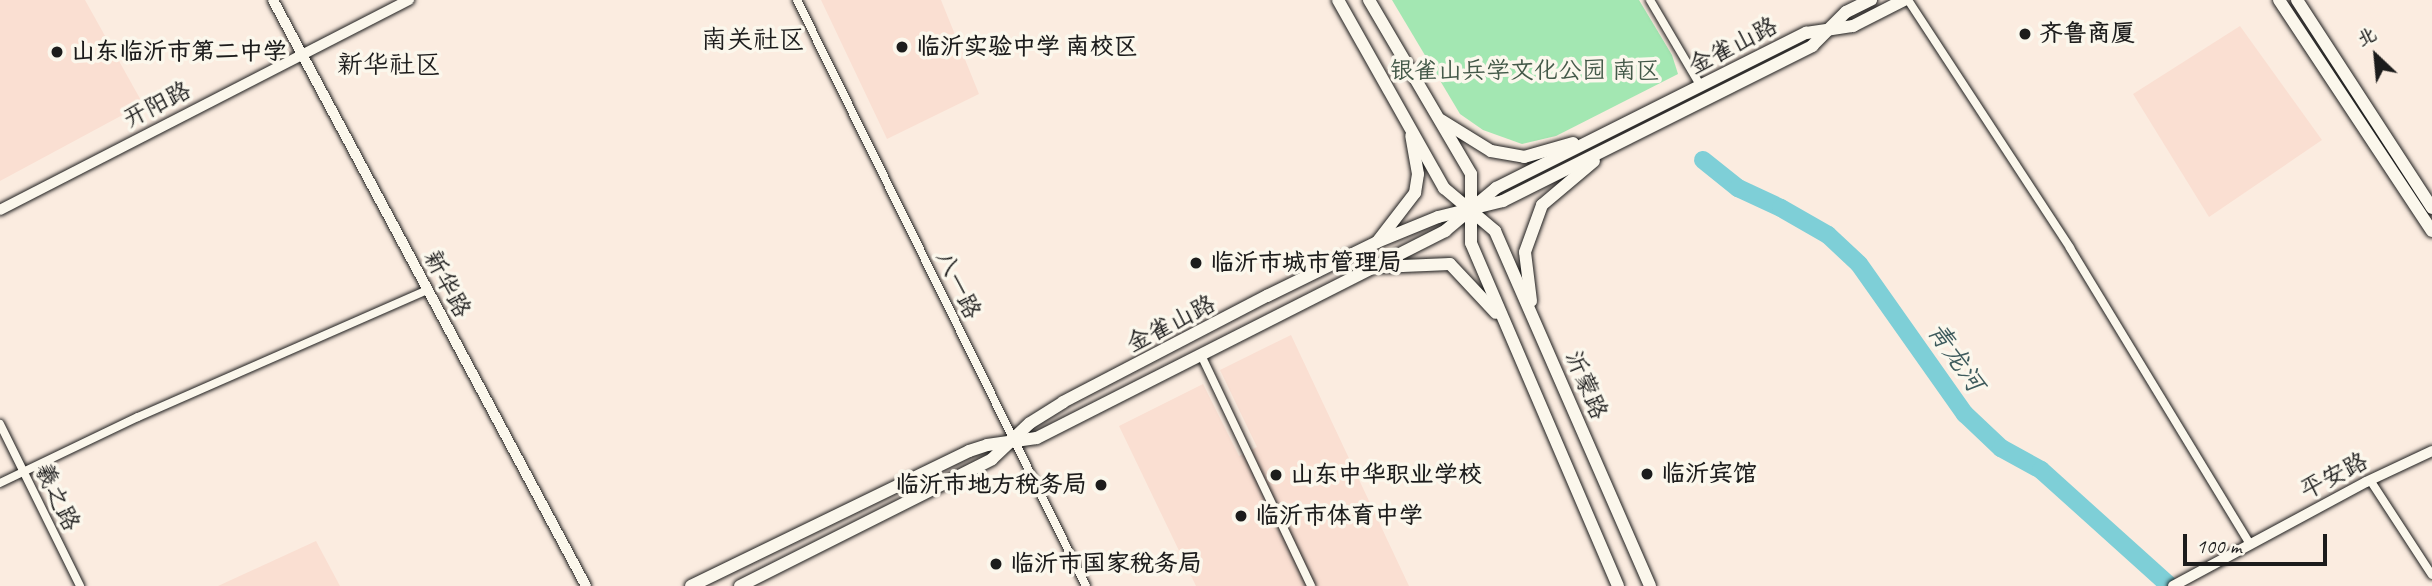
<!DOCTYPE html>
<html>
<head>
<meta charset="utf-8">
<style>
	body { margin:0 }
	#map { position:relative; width:2432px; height:586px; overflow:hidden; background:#fbece0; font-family:Caveat,"LXGW WenKai TC",sans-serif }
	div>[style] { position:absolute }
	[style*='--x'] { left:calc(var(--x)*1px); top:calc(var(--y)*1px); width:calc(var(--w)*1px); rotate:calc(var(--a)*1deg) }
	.built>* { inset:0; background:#fadfd2 }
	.green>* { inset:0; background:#a3e7b2 }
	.river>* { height:18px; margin:-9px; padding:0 9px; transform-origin:9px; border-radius:9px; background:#7ecfd7 }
	.roads { filter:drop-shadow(0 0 2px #1c1c1c) drop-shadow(0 0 2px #1c1c1c) }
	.street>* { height:8px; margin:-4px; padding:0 4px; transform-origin:4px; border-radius:4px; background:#fbf7ec }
	.secondary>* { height:10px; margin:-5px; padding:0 5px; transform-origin:5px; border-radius:5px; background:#fbf7ec }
	.primary>* { height:12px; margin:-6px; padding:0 6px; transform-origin:6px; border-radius:6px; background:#fbf7ec }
	.dots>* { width:19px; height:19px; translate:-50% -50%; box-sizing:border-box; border:4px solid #fbf7ec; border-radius:50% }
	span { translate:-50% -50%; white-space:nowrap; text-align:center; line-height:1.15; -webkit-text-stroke:7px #fbf7ec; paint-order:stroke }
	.poi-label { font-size:24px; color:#1c1c1c; font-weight:700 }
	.left { translate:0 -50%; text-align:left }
	.right { translate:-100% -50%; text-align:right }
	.street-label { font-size:24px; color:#1c1c1c }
	.park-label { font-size:24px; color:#445949 }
	.neighbourhood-label { font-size:26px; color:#1c1c1c }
	.water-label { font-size:26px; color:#3e5b5d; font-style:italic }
	.north { position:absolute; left:2341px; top:21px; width:70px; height:70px; -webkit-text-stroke:5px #fbf7ec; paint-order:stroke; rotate:334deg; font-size:19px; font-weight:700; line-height:28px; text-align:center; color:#1c1c1c }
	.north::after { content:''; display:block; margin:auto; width:24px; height:32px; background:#1c1c1c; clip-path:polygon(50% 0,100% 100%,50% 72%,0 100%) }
	.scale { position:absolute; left:2183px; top:534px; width:144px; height:32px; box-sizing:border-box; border:4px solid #1c1c1c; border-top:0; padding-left:9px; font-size:21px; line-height:24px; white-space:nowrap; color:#1c1c1c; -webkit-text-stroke:5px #fbf7ec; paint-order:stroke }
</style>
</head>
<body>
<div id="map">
	<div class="built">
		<div style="clip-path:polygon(0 0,85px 0,143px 104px,0 181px)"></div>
		<div style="clip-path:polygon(821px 0,941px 0,979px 94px,887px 139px)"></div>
		<div style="clip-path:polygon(2240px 26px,2322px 140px,2209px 217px,2133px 94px)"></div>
		<div style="clip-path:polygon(1291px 335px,1409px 586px,1196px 586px,1119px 426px,1203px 384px,1239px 456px,1257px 447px,1220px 370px)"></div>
		<div style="clip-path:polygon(316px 541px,340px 586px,218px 586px)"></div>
	</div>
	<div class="green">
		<div style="clip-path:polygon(1392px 0,1639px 0,1672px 55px,1678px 74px,1556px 136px,1522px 144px,1483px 130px,1460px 114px)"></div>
	</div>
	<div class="river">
		<div style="--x:1703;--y:160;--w:45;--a:38.7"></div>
		<div style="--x:1738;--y:188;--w:47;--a:24.9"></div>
		<div style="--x:1781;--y:208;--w:54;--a:29.9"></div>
		<div style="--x:1828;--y:235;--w:42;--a:43.1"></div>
		<div style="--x:1859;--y:264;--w:184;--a:54.8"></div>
		<div style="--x:1965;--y:414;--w:50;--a:43.4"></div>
		<div style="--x:2001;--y:448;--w:46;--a:28.8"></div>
		<div style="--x:2041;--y:470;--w:173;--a:42"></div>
	</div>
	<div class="roads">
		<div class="street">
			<div style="--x:797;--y:0;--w:653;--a:63.75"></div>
			<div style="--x:1650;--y:0;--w:99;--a:59.5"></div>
			<div style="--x:1908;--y:0;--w:296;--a:56.8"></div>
			<div style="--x:2070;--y:248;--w:346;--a:58.7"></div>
			<div style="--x:1201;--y:355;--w:256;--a:64.5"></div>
			<div style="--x:0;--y:424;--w:181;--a:63.7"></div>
			<div style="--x:2370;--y:480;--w:113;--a:56.9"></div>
			<div style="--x:0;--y:483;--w:153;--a:-25.6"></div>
			<div style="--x:138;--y:417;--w:316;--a:-23.7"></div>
		</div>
		<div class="secondary">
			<div style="--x:273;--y:0;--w:664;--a:61.89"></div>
			<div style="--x:0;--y:210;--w:460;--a:-27.2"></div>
			<div style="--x:2173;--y:586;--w:219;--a:-28.3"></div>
			<div style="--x:2366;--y:482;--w:73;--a:-25.2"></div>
		</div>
		<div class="primary">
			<div style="--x:1338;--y:0;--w:216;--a:60.6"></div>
			<div style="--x:1444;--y:188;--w:67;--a:40.1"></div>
			<div style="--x:1495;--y:231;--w:387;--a:66.4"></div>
			<div style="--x:1369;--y:0;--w:202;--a:59.6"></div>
			<div style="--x:1471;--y:174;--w:69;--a:90"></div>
			<div style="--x:1471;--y:243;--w:373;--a:66.8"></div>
			<div style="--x:2279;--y:0;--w:277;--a:56.5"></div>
			<div style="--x:2297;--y:0;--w:248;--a:57"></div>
			<div style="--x:1441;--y:120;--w:59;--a:31.8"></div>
			<div style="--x:1491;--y:151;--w:34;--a:10"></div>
			<div style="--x:1524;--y:157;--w:51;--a:-15.9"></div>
			<div style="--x:1378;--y:241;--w:61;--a:-52.4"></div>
			<div style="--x:1415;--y:193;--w:19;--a:-81"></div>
			<div style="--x:1418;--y:174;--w:39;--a:-100"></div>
			<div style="--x:1379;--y:267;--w:71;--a:-2.4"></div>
			<div style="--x:1450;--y:264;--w:67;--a:46.8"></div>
			<div style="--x:1531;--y:301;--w:49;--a:-97"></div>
			<div style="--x:1525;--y:252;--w:50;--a:-70.1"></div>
			<div style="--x:1542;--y:205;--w:68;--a:-40.2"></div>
			<div style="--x:691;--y:586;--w:309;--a:-25.9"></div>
			<div style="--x:969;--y:451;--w:19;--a:-18"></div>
			<div style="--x:987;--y:445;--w:50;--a:-8"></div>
			<div style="--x:1037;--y:438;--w:458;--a:-26.9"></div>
			<div style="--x:1445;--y:231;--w:67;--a:-40.1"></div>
			<div style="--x:1496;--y:188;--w:347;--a:-26.6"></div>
			<div style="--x:1806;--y:33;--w:48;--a:-8.5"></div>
			<div style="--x:1853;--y:26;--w:57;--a:-27"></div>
			<div style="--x:740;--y:586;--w:282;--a:-26.7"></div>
			<div style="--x:992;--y:459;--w:52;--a:-43.5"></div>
			<div style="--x:1030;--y:423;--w:39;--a:-32"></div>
			<div style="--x:1063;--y:402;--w:230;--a:-27.5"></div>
			<div style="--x:1267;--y:296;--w:123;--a:-26.1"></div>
			<div style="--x:1377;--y:242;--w:66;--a:-22.3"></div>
			<div style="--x:1438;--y:217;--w:67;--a:-13.8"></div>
			<div style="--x:1503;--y:201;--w:346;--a:-26.6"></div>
			<div style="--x:1812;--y:46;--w:48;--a:-45"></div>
			<div style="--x:1846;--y:12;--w:28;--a:-26"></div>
		</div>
	</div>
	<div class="dots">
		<div style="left:2025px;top:34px;background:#1c1c1c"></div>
		<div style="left:902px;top:47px;background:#1c1c1c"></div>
		<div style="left:57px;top:52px;background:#1c1c1c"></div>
		<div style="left:1196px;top:263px;background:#1c1c1c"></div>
		<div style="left:1647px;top:474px;background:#1c1c1c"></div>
		<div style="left:1276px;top:475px;background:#1c1c1c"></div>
		<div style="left:1101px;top:485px;background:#1c1c1c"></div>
		<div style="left:1241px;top:516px;background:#1c1c1c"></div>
		<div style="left:996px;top:564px;background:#1c1c1c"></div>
	</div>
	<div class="poi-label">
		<span class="left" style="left:2039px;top:34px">齐鲁商厦</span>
		<span class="left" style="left:916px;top:47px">临沂实验中学 南校区</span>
		<span class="left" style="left:71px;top:52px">山东临沂市第二中学</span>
		<span class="left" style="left:1210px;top:263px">临沂市城市管理局</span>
		<span class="left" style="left:1661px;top:474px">临沂宾馆</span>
		<span class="left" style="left:1290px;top:475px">山东中华职业学校</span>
		<span class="right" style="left:1087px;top:485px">临沂市地方税务局</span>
		<span class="left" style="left:1255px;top:516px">临沂市体育中学</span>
		<span class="left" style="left:1010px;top:564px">临沂市国家税务局</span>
	</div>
	<div class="street-label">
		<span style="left:1733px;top:46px;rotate:-27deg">金雀山路</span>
		<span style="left:157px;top:105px;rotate:-27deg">开阳路</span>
		<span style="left:447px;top:284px;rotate:62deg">新华路</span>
		<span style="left:958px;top:285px;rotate:64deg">八一路</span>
		<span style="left:1171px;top:324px;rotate:-27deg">金雀山路</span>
		<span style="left:1586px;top:385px;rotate:67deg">沂蒙路</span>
		<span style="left:2334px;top:476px;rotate:-27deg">平安路</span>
		<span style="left:57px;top:497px;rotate:64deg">羲之路</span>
	</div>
	<div class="park-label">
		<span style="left:1525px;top:71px">银雀山兵学文化公园 南区</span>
	</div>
	<div class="neighbourhood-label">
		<span style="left:753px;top:40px">南关社区</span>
		<span style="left:389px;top:65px">新华社区</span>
	</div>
	<div class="water-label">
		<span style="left:1956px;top:357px;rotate:55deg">青龙河</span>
	</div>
	<div class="north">北</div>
	<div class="scale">100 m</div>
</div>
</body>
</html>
